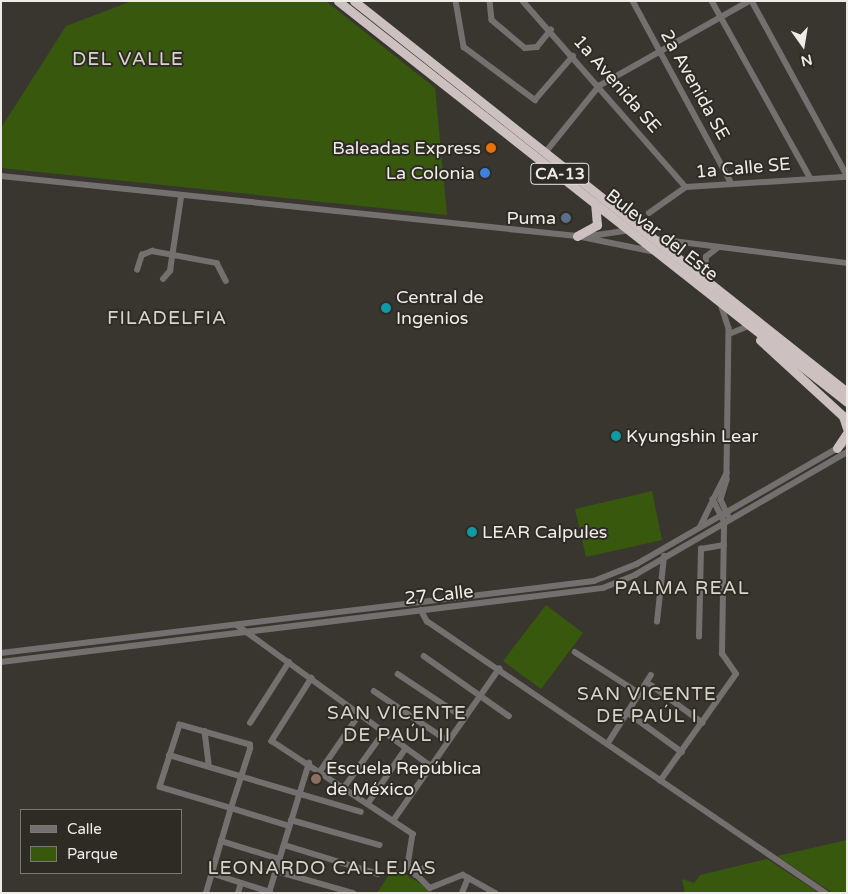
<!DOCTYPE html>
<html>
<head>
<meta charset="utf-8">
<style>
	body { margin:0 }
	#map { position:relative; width:848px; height:894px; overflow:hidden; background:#38362e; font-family:"Varela Round",sans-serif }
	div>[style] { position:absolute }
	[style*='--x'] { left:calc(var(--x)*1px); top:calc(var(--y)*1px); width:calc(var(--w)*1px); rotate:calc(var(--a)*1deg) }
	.green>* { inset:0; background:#38590d }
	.minor>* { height:5.5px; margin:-2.75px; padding:0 2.75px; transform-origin:2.75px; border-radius:2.75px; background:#757070 }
	.highway>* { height:9px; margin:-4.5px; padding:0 4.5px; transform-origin:4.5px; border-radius:4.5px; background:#ccc0c0 }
	.dots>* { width:14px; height:14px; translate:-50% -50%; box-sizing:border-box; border:2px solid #2e2b24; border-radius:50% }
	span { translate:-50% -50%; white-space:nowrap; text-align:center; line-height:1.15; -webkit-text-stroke:4px #2e2b24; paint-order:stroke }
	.shield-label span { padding:1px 4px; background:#2e2b24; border:1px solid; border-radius:4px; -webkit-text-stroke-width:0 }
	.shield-label { font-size:16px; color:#edece7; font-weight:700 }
	.street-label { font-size:18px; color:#edece7 }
	.poi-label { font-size:18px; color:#edece7 }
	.right { translate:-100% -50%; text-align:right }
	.left { translate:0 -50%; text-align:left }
	.neighbourhood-label { font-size:19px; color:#d7d4ca; letter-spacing:1px }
	.frame { position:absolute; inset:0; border:2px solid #edece7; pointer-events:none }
	.legend { position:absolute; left:20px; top:809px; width:162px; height:65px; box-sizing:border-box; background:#2e2b24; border:1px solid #7a7872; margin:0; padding:6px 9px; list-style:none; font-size:15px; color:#edece7 }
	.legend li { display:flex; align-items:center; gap:10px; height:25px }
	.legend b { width:25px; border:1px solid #7a7872 }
	.north { position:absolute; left:778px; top:20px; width:50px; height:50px; -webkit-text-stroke:4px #2e2b24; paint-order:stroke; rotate:167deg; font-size:14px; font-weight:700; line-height:20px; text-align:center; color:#edece7 }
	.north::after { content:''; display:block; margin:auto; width:18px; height:22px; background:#edece7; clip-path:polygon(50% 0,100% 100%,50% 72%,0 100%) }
</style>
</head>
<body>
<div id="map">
	<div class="green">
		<div style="clip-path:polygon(132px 1px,326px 1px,435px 88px,447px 215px,1px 168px,1px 128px,66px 26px)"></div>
		<div style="clip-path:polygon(652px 491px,662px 540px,586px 557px,575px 509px)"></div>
		<div style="clip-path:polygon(546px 605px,583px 633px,541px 689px,503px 661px)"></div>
		<div style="clip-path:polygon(847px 840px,847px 893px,833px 893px,777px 856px)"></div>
		<div style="clip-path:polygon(767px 859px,819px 893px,685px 893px,682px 879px,694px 883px,700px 875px)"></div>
		<div style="clip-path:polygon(394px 867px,432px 891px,431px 893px,377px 893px)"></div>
	</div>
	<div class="minor">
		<div style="--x:456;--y:1;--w:47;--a:80.1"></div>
		<div style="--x:464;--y:47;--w:89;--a:36.7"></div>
		<div style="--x:535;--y:100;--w:58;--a:-49.2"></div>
		<div style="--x:490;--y:1;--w:19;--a:84"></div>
		<div style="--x:492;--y:20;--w:43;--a:40.3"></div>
		<div style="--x:525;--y:48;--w:12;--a:-5"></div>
		<div style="--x:537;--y:47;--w:22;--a:-51"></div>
		<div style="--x:523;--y:1;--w:247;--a:48.8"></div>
		<div style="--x:633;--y:1;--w:208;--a:61.6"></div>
		<div style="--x:712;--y:1;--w:201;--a:60.9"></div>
		<div style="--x:752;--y:1;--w:198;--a:61.4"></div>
		<div style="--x:545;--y:153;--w:86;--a:-51.1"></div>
		<div style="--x:599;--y:86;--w:172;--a:-29.5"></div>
		<div style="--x:1;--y:176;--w:579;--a:5.95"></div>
		<div style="--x:577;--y:236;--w:76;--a:11.5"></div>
		<div style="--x:649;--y:213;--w:45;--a:-35.1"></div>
		<div style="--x:686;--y:187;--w:161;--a:-3.6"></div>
		<div style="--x:590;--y:236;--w:41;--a:-8.3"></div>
		<div style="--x:657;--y:239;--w:192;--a:7.2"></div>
		<div style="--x:137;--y:270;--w:16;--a:-72"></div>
		<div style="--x:142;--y:255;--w:11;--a:-22"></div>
		<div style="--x:152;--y:251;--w:66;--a:10.5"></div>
		<div style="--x:217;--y:263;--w:20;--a:63"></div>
		<div style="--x:705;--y:276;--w:19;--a:-87"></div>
		<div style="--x:706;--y:257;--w:14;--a:-39"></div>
		<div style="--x:163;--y:279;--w:11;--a:-49"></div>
		<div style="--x:170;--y:271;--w:75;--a:-81.5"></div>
		<div style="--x:722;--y:307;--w:22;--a:72"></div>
		<div style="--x:729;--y:328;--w:152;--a:90.8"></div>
		<div style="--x:727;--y:480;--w:21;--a:107"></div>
		<div style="--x:721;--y:500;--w:17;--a:65"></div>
		<div style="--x:729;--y:334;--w:18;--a:-22"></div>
		<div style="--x:700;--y:527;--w:28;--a:-64"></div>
		<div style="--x:421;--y:610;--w:13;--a:61"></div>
		<div style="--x:427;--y:621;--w:483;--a:34.3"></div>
		<div style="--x:657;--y:622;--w:66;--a:-83.9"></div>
		<div style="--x:237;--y:625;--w:240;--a:36"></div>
		<div style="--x:699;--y:637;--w:88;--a:-88.7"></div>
		<div style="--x:701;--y:549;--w:23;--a:-10"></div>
		<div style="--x:575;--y:652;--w:76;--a:32.6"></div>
		<div style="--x:1;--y:653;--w:597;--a:-6.92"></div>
		<div style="--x:594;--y:581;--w:46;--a:-21.6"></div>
		<div style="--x:637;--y:564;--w:242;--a:-30"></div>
		<div style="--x:424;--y:656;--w:104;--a:35.2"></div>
		<div style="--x:1;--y:662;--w:607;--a:-7.01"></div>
		<div style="--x:603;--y:588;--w:35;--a:-22"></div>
		<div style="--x:635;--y:575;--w:245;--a:-30.1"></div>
		<div style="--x:398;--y:674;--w:79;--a:33.7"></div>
		<div style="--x:312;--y:678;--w:75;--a:122.4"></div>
		<div style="--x:272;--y:741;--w:169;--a:33.4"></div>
		<div style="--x:413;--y:834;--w:32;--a:99"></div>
		<div style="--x:408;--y:866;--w:31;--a:45"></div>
		<div style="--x:430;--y:888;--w:35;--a:-22"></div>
		<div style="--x:463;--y:875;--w:37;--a:29"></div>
		<div style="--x:651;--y:685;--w:64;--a:36.2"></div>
		<div style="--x:374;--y:691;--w:89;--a:34"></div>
		<div style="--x:627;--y:712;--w:68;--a:36"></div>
		<div style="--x:250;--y:723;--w:72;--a:-57.4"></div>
		<div style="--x:205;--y:731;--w:35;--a:83"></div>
		<div style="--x:608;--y:743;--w:80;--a:-57.7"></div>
		<div style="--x:169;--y:755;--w:200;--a:16.5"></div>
		<div style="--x:321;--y:770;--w:67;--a:-55.4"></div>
		<div style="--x:660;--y:781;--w:131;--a:-54.6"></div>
		<div style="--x:736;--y:674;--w:24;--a:-125"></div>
		<div style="--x:722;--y:654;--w:132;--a:-89.1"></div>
		<div style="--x:724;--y:522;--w:25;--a:-117"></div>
		<div style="--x:713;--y:500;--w:30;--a:-63"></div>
		<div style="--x:345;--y:786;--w:67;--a:-54.2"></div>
		<div style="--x:369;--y:802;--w:65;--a:-55.6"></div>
		<div style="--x:395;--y:818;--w:182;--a:-55.1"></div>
		<div style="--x:291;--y:820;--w:92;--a:15.7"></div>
		<div style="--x:221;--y:841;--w:62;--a:17"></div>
		<div style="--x:284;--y:845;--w:98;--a:17.1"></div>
		<div style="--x:276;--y:871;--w:80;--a:15.9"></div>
		<div style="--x:211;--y:873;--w:62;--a:17.9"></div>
		<div style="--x:415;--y:875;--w:11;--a:-38"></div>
		<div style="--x:206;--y:893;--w:89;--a:-73.6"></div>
		<div style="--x:231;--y:808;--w:62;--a:-72.1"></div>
		<div style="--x:250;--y:749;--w:4;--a:-90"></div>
		<div style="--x:250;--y:745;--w:73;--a:-164.1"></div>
		<div style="--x:180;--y:725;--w:65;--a:107.9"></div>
		<div style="--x:160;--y:787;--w:74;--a:16.5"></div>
		<div style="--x:231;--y:808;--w:61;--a:17.2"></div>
		<div style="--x:238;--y:893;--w:10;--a:-73"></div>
		<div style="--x:269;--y:893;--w:136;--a:-72.9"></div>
		<div style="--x:462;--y:893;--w:16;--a:-68"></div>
	</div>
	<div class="highway">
		<div style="--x:338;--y:1;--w:648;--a:38.23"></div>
		<div style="--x:354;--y:1;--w:629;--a:38.42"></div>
		<div style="--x:577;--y:236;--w:23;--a:-29"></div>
		<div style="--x:597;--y:225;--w:22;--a:-95"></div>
		<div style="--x:760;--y:340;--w:113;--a:42.5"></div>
		<div style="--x:843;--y:416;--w:13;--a:72"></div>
		<div style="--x:837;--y:448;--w:18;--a:-56"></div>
	</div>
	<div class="dots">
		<div style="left:491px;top:148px;background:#e8710a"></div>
		<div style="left:485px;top:173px;background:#3f7fe0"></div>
		<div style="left:566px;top:218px;background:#5c6f8a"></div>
		<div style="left:386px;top:308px;background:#0f9aa8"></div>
		<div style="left:616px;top:436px;background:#0f9aa8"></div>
		<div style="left:472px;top:532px;background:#0f9aa8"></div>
		<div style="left:316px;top:779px;background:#8d6e63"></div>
	</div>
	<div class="shield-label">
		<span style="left:560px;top:174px">CA-13</span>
	</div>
	<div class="street-label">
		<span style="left:617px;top:84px;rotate:49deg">1a Avenida SE</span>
		<span style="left:695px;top:85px;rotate:61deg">2a Avenida SE</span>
		<span style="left:743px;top:168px;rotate:-5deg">1a Calle SE</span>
		<span style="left:662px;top:235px;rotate:38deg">Bulevar del Este</span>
		<span style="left:439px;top:595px;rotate:-6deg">27 Calle</span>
	</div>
	<div class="poi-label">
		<span class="right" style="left:481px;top:148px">Baleadas Express</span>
		<span class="right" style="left:475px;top:173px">La Colonia</span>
		<span class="right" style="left:556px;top:218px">Puma</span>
		<span class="left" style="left:396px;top:308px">Central de<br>Ingenios</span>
		<span class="left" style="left:626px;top:436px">Kyungshin Lear</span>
		<span class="left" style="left:482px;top:532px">LEAR Calpules</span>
		<span class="left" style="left:326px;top:779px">Escuela República<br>de México</span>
	</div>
	<div class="neighbourhood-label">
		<span style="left:128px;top:60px">DEL VALLE</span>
		<span style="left:167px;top:319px">FILADELFIA</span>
		<span style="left:682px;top:589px">PALMA REAL</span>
		<span style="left:647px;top:706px">SAN VICENTE<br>DE PAÚL I</span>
		<span style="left:397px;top:725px">SAN VICENTE<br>DE PAÚL II</span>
		<span style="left:322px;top:869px">LEONARDO CALLEJAS</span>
	</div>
	<div class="frame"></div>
	<ul class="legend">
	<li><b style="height:6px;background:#757070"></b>Calle</li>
	<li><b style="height:14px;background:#38590d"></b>Parque</li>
	</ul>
	<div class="north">N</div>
</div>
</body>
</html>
